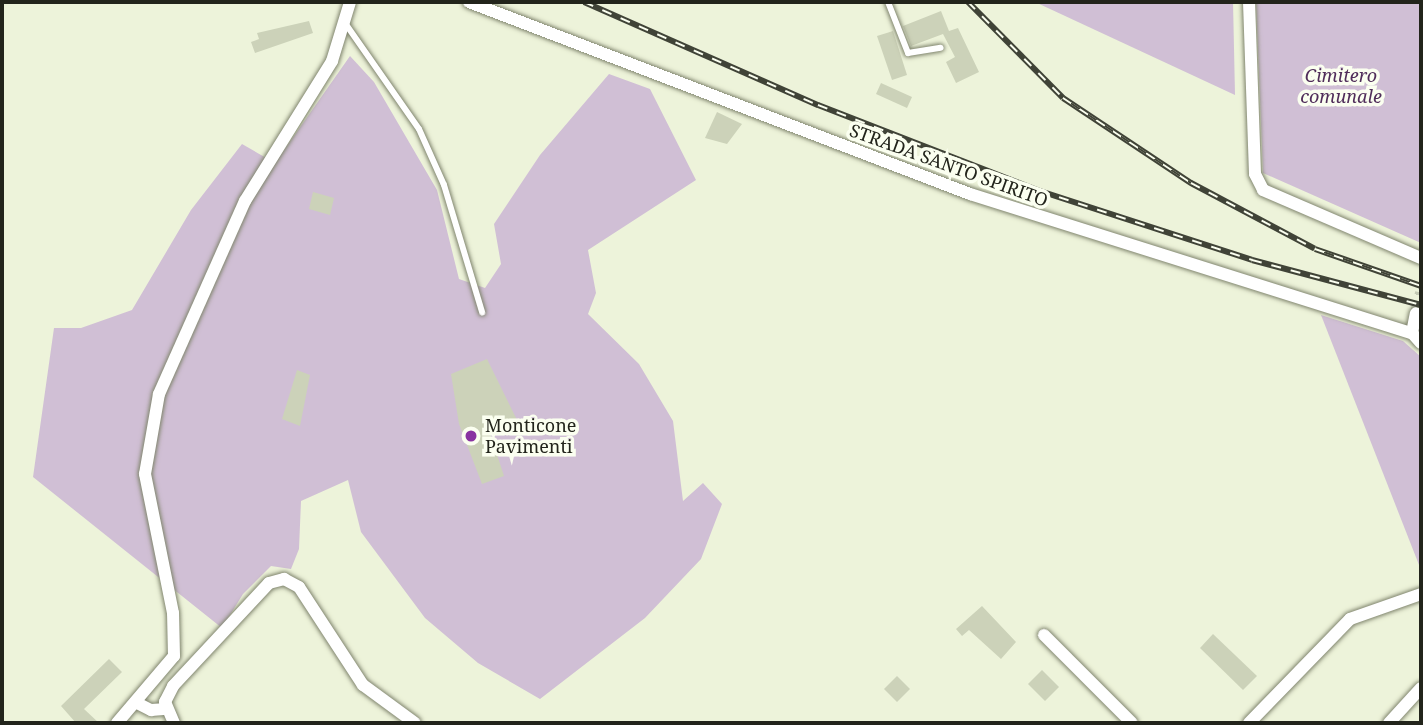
<!DOCTYPE html>
<html>
<head>
<meta charset="utf-8">
<style>
	body { margin:0 }
	#map { position:relative; width:1423px; height:725px; overflow:hidden; background:#edf3da; font-family:"Noto Serif",serif }
	div>[style] { position:absolute }
	[style*='--x'] { left:calc(var(--x)*1px); top:calc(var(--y)*1px); width:calc(var(--w)*1px); rotate:calc(var(--a)*1deg) }
	.green>* { inset:0; background:#d0bfd5 }
	.building>* { inset:0; background:#ccd2b9 }
	.street-tunnel>* { height:12px; margin-top:-6px; transform-origin:0; background:repeating-linear-gradient(90deg,#c4cab4 0 12px,transparent 0 18px) }
	.roads { filter:drop-shadow(0 0 2px #80856e) drop-shadow(0 0 2px #80856e) }
	.lane>* { height:6px; margin:-3px; padding:0 3px; transform-origin:3px; border-radius:3px; background:#fff }
	.street>* { height:12px; margin:-6px; padding:0 6px; transform-origin:6px; border-radius:6px; background:#fff }
	.rail>* { height:6px; margin-top:-3px; transform-origin:0; background:repeating-linear-gradient(90deg,#fbfff0 0 10px,#404337 0 20px); box-sizing:border-box; border-block:2px solid #404337 }
	.dots>* { width:19px; height:19px; translate:-50% -50%; box-sizing:border-box; border:4px solid #fbfff0; border-radius:50% }
	span { translate:-50% -50%; white-space:nowrap; text-align:center; line-height:1.15; -webkit-text-stroke:7px #fbfff0; paint-order:stroke }
	.park-label { font-size:18px; color:#502d5a; font-style:italic }
	.street-label { font-size:18px; color:#22241b }
	.poi-label { font-size:18px; color:#22241b }
	.left { translate:0 -50%; text-align:left }
	.frame { position:absolute; inset:0; border:4px solid #22241b; pointer-events:none }
</style>
</head>
<body>
<div id="map">
	<div class="green">
		<div style="clip-path:polygon(1035px 2px,1233px 2px,1235px 95px)"></div>
		<div style="clip-path:polygon(1256px 2px,1421px 2px,1421px 243px,1263px 173px)"></div>
		<div style="clip-path:polygon(350px 56px,374px 82px,437px 190px,459px 279px,485px 288px,501px 264px,494px 224px,540px 155px,609px 74px,650px 89px,696px 180px,588px 250px,596px 293px,588px 314px,639px 364px,673px 421px,683px 501px,703px 483px,722px 504px,701px 559px,645px 618px,540px 699px,478px 663px,425px 618px,361px 532px,348px 480px,301px 501px,299px 549px,291px 569px,271px 566px,243px 594px,222px 628px,33px 477px,54px 328px,81px 328px,132px 310px,191px 210px,242px 144px,275px 163px)"></div>
		<div style="clip-path:polygon(1321px 315px,1403px 341px,1421px 357px,1421px 570px)"></div>
	</div>
	<div class="building">
		<div style="clip-path:polygon(941px 11px,949px 31px,958px 28px,979px 72px,956px 83px,946px 62px,955px 57px,943px 34px,911px 46px,903px 26px)"></div>
		<div style="clip-path:polygon(309px 21px,313px 33px,255px 53px,251px 42px,259px 39px,257px 33px)"></div>
		<div style="clip-path:polygon(893px 31px,907px 75px,892px 80px,877px 36px)"></div>
		<div style="clip-path:polygon(881px 83px,912px 97px,907px 108px,876px 94px)"></div>
		<div style="clip-path:polygon(717px 112px,742px 124px,727px 144px,705px 138px)"></div>
		<div style="clip-path:polygon(313px 192px,334px 198px,330px 215px,309px 209px)"></div>
		<div style="clip-path:polygon(487px 359px,517px 420px,489px 430px,504px 476px,482px 484px,459px 424px,451px 374px)"></div>
		<div style="clip-path:polygon(297px 370px,310px 375px,300px 426px,282px 419px)"></div>
		<div style="clip-path:polygon(982px 606px,1016px 642px,1001px 659px,969px 630px,962px 636px,956px 629px)"></div>
		<div style="clip-path:polygon(1213px 634px,1257px 676px,1243px 690px,1200px 648px)"></div>
		<div style="clip-path:polygon(109px 659px,122px 672px,84px 709px,99px 723px,76px 723px,61px 706px)"></div>
		<div style="clip-path:polygon(1042px 670px,1059px 687px,1045px 701px,1028px 684px)"></div>
		<div style="clip-path:polygon(897px 676px,910px 689px,897px 702px,884px 689px)"></div>
	</div>
	<div class="street-tunnel">
		<div style="--x:1416;--y:313;--w:21;--a:-76"></div>
	</div>
	<div class="roads">
		<div class="lane">
			<div style="--x:888;--y:2;--w:55;--a:68.6"></div>
			<div style="--x:908;--y:53;--w:33;--a:-9"></div>
			<div style="--x:345;--y:23;--w:129;--a:55.1"></div>
			<div style="--x:419;--y:129;--w:61;--a:65.9"></div>
			<div style="--x:444;--y:185;--w:133;--a:73.3"></div>
		</div>
		<div class="street">
			<div style="--x:469;--y:2;--w:537;--a:20.97"></div>
			<div style="--x:970;--y:194;--w:463;--a:17.5"></div>
			<div style="--x:1412;--y:333;--w:13;--a:48"></div>
			<div style="--x:1249;--y:2;--w:172;--a:88"></div>
			<div style="--x:1255;--y:174;--w:18;--a:63"></div>
			<div style="--x:1263;--y:190;--w:172;--a:23.3"></div>
			<div style="--x:1412;--y:333;--w:20;--a:-79"></div>
			<div style="--x:1044;--y:635;--w:124;--a:45"></div>
			<div style="--x:137;--y:703;--w:16;--a:27"></div>
			<div style="--x:151;--y:710;--w:16;--a:-4"></div>
			<div style="--x:117;--y:723;--w:88;--a:-49.6"></div>
			<div style="--x:174;--y:656;--w:43;--a:-91.3"></div>
			<div style="--x:173;--y:613;--w:142;--a:-101.4"></div>
			<div style="--x:145;--y:474;--w:81;--a:-80.1"></div>
			<div style="--x:159;--y:394;--w:211;--a:-66"></div>
			<div style="--x:245;--y:201;--w:165;--a:-58.1"></div>
			<div style="--x:332;--y:61;--w:62;--a:-73"></div>
			<div style="--x:174;--y:723;--w:23;--a:-113"></div>
			<div style="--x:165;--y:702;--w:18;--a:-63"></div>
			<div style="--x:173;--y:686;--w:141;--a:-47"></div>
			<div style="--x:269;--y:583;--w:16;--a:-15"></div>
			<div style="--x:284;--y:579;--w:17;--a:28"></div>
			<div style="--x:299;--y:587;--w:117;--a:56.9"></div>
			<div style="--x:363;--y:685;--w:64;--a:36.2"></div>
			<div style="--x:1249;--y:723;--w:145;--a:-45.8"></div>
			<div style="--x:1350;--y:619;--w:75;--a:-19.4"></div>
			<div style="--x:1389;--y:723;--w:47;--a:-47.6"></div>
		</div>
	</div>
	<div class="rail">
		<div style="--x:584;--y:2;--w:256;--a:23.8"></div>
		<div style="--x:818;--y:105;--w:238;--a:21.2"></div>
		<div style="--x:1040;--y:191;--w:223;--a:18"></div>
		<div style="--x:1252;--y:260;--w:175;--a:14.9"></div>
		<div style="--x:968;--y:2;--w:135;--a:45.3"></div>
		<div style="--x:1063;--y:98;--w:154;--a:33.6"></div>
		<div style="--x:1191;--y:183;--w:140;--a:28"></div>
		<div style="--x:1315;--y:249;--w:112;--a:19.2"></div>
	</div>
	<div class="dots">
		<div style="left:471px;top:436px;background:#8933a1"></div>
	</div>
	<div class="park-label">
		<span style="left:1341px;top:86px">Cimitero<br>comunale</span>
	</div>
	<div class="street-label">
		<span style="left:949px;top:165px;rotate:20deg">STRADA SANTO SPIRITO</span>
	</div>
	<div class="poi-label">
		<span class="left" style="left:485px;top:436px">Monticone<br>Pavimenti</span>
	</div>
	<div class="frame"></div>
</div>
</body>
</html>
